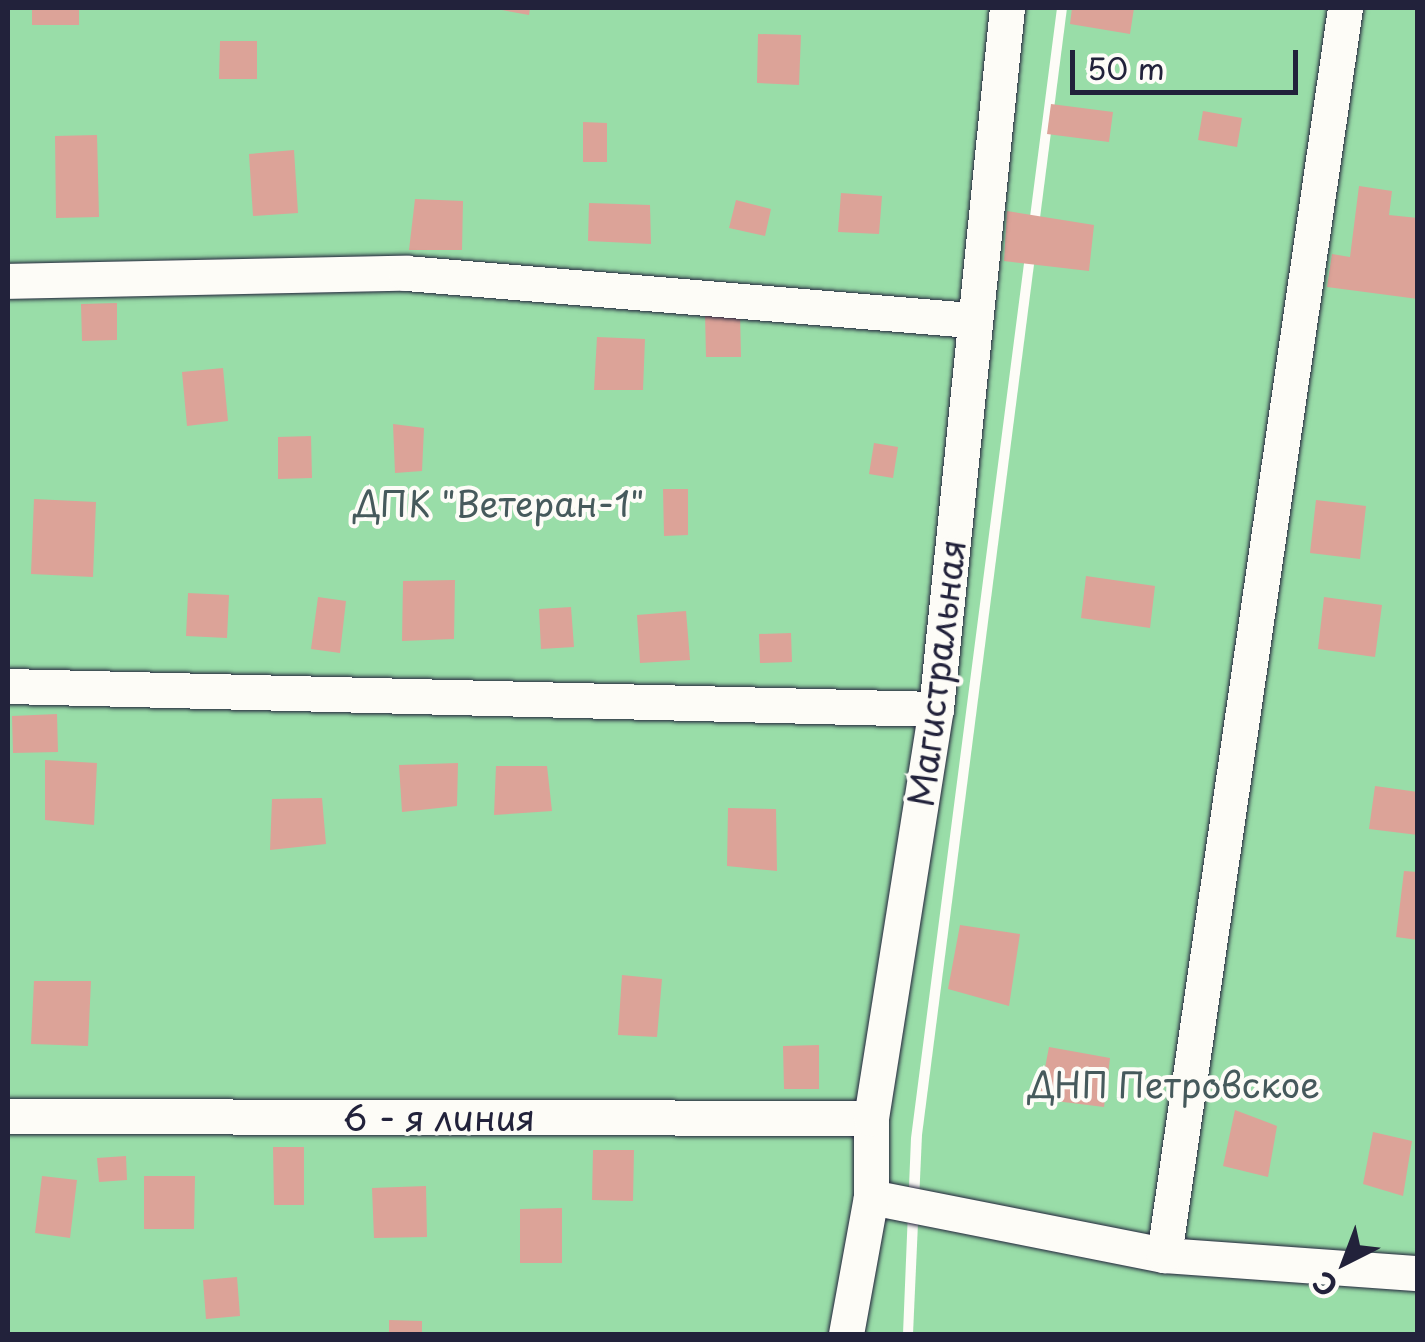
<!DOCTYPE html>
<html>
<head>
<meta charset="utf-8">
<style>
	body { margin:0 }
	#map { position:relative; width:1425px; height:1342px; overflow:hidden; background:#fdfcf7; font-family:"Playpen Sans",sans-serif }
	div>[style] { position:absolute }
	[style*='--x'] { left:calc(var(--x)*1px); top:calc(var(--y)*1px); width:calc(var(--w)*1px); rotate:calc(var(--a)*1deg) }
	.green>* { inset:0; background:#99dda8 }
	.building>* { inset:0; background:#dca398 }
	.roads { filter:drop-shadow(0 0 2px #22223b) drop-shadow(0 0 2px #22223b) }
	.street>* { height:35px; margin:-17.5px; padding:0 17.5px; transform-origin:17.5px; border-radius:17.5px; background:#fdfcf7 }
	span { translate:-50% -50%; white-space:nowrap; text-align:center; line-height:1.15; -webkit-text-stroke:8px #fdfcf7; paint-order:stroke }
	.park-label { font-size:35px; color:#465a5c }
	.street-label { font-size:35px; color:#22223b }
	.frame { position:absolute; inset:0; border:10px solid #22223b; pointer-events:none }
	.north { position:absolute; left:1295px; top:1212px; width:100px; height:100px; -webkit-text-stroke:8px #fdfcf7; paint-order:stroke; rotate:222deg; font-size:28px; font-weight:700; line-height:40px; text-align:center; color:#22223b }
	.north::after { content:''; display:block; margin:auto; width:35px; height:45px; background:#22223b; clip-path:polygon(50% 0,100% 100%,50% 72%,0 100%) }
	.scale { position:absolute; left:1070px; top:50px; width:228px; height:45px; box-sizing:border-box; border:5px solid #22223b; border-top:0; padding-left:12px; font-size:30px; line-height:35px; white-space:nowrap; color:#22223b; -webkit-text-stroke:8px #fdfcf7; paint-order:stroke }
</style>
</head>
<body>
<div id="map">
	<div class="green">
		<div style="clip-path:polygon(8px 8px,1057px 8px,911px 1138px,903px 1334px,8px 1334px)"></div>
		<div style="clip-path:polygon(1067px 8px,1417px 8px,1417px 1334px,913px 1334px,922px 1135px)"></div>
	</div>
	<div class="building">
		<div style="clip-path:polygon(32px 8px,79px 8px,79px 25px,32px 25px)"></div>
		<div style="clip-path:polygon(491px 8px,530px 8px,529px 15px)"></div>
		<div style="clip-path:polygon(1072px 8px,1134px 8px,1130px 34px,1070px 24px)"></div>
		<div style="clip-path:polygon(758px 34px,801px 35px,799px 85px,757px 83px)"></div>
		<div style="clip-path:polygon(220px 41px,257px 41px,257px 79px,219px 79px)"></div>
		<div style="clip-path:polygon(1051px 104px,1113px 112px,1109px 142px,1047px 134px)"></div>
		<div style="clip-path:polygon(1203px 111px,1242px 118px,1237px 147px,1198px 140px)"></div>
		<div style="clip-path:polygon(583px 122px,607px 123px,607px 162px,583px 162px)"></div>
		<div style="clip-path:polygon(97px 135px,99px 217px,56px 218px,55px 136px)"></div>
		<div style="clip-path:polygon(294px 150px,298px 213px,253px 216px,249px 154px)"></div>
		<div style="clip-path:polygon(1359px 186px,1392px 191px,1389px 215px,1418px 218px,1418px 299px,1327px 287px,1332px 254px,1350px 257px)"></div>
		<div style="clip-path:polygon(841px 193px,882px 196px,879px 234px,838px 232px)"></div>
		<div style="clip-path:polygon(415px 199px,463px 201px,462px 250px,409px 250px)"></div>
		<div style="clip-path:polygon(736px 200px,771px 209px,765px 236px,729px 228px)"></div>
		<div style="clip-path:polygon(589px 203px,650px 205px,651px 244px,588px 241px)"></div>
		<div style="clip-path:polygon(1007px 211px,1094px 225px,1089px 271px,1004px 261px)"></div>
		<div style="clip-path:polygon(117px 303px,117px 340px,82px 341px,81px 304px)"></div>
		<div style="clip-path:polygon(705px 313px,740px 313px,741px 357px,706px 357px)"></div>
		<div style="clip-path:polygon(597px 337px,645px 339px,643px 390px,594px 390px)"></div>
		<div style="clip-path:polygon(223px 368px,228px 421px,187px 426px,182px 372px)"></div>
		<div style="clip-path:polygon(393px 424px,424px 428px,422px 471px,395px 473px)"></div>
		<div style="clip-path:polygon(311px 436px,312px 478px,278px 479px,278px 437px)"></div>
		<div style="clip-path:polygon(874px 443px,898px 447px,893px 478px,869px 474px)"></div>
		<div style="clip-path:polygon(663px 489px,688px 489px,688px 535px,664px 536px)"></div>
		<div style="clip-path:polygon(34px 499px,96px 502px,93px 577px,31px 574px)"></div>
		<div style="clip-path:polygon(1316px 500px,1366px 506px,1360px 559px,1310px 553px)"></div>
		<div style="clip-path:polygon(1086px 576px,1155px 586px,1150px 628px,1081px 618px)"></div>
		<div style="clip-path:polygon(455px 580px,454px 639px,402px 641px,403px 581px)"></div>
		<div style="clip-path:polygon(188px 593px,229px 595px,227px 638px,186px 636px)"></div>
		<div style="clip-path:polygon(318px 597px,346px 601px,340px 653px,311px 649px)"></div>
		<div style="clip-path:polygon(1324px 597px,1382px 605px,1375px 657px,1318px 649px)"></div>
		<div style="clip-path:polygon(571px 607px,574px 647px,541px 649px,539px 609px)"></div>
		<div style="clip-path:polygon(686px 611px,690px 660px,640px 663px,637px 615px)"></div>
		<div style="clip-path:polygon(791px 633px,792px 662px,760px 663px,759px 634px)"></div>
		<div style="clip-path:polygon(57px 714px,58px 752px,13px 753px,12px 716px)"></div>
		<div style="clip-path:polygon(45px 760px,97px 763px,94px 825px,45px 820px)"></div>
		<div style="clip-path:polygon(458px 763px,457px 806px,402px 812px,399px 765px)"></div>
		<div style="clip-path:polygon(496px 766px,547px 766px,552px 811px,494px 815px)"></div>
		<div style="clip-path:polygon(1375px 786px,1418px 792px,1418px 835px,1369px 829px)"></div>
		<div style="clip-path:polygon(322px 798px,326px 844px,270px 850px,272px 799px)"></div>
		<div style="clip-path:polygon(728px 808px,776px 809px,777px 871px,727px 866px)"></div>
		<div style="clip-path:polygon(1404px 871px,1418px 872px,1418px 940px,1396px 937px)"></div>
		<div style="clip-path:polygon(960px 925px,1020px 934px,1009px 1006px,948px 989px)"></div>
		<div style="clip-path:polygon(622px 975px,662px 979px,657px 1037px,618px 1035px)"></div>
		<div style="clip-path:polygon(34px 981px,91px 981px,88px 1046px,31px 1044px)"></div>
		<div style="clip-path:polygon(819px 1045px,819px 1089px,784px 1089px,783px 1046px)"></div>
		<div style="clip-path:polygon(1049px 1047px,1110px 1058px,1104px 1107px,1039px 1099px)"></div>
		<div style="clip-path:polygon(1235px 1110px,1277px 1126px,1268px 1177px,1223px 1166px)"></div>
		<div style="clip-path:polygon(1373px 1132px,1412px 1141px,1403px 1196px,1363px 1184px)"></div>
		<div style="clip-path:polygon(273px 1147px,304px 1147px,304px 1205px,274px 1205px)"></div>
		<div style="clip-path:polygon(593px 1150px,634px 1150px,633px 1201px,592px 1200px)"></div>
		<div style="clip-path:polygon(126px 1156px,127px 1180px,99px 1182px,97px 1158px)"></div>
		<div style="clip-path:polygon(42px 1176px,77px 1180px,70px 1238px,35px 1233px)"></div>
		<div style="clip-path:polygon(144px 1176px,195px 1176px,194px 1229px,144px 1229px)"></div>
		<div style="clip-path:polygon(426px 1186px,427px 1237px,374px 1238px,372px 1188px)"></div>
		<div style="clip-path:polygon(562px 1208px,562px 1263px,520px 1263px,520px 1209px)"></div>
		<div style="clip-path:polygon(237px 1277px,240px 1316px,206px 1319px,203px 1280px)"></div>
		<div style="clip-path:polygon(389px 1320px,422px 1321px,422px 1334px,389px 1334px)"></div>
	</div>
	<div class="roads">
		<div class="street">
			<div style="--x:8;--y:281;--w:398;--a:-1.2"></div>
			<div style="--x:406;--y:273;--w:567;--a:4.76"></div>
			<div style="--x:8;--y:686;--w:928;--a:1.42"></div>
			<div style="--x:8;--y:1116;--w:863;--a:0.13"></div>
			<div style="--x:871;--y:1197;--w:299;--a:11.2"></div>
			<div style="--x:1164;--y:1255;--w:255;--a:4.1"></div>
			<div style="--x:1164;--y:1255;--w:1260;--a:-81.74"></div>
			<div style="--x:846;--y:1334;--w:139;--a:-79.7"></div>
			<div style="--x:871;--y:1197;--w:79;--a:-90"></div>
			<div style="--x:871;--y:1118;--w:414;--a:-81"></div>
			<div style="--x:936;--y:709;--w:705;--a:-84.22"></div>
		</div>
	</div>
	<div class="park-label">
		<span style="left:499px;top:503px">ДПК "Ветеран-1"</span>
		<span style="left:1174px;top:1084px">ДНП Петровское</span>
	</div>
	<div class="street-label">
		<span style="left:936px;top:673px;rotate:-83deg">Магистральная</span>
		<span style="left:439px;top:1117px">6 - я линия</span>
	</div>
	<div class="frame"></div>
	<div class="north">С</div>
	<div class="scale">50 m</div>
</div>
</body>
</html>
